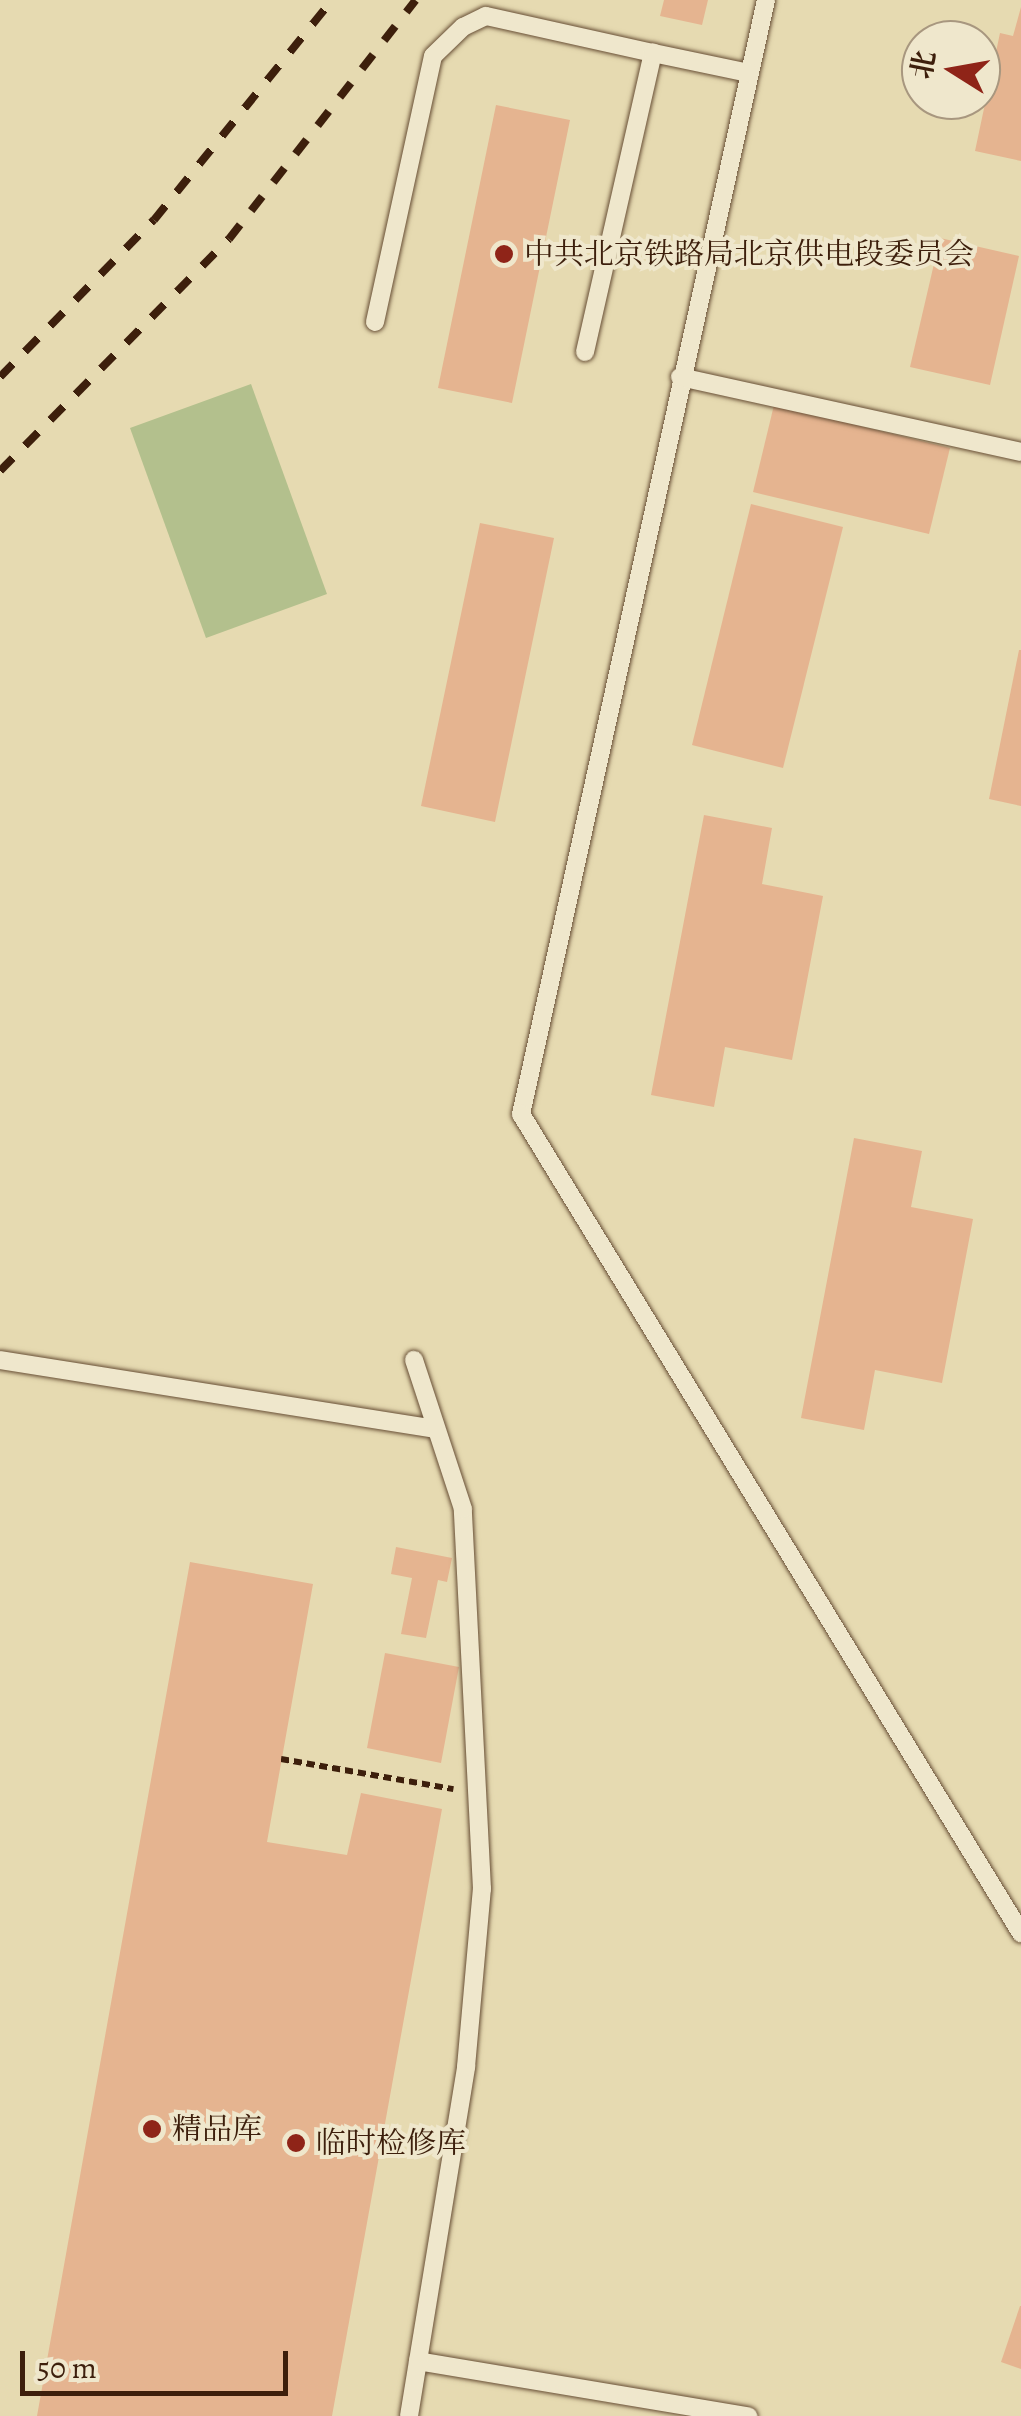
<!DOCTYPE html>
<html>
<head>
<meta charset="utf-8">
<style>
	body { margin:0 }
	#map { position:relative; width:1021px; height:2416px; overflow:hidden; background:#e6dab1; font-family:Alegreya,"Noto Serif SC",serif }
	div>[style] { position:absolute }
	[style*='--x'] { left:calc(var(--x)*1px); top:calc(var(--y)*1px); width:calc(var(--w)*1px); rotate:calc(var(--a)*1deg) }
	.green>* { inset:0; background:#b3c08d }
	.building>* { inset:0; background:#e5b490 }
	.path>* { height:6px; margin-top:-3px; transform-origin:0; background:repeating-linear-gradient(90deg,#3d1f0c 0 8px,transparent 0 13px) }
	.roads { filter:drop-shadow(0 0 2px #674e35) drop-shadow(0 0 2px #674e35) }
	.lane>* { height:18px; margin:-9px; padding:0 9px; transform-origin:9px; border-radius:9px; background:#efe7cc }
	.rail>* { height:8px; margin-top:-4px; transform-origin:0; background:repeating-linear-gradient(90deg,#3d1f0c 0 18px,transparent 0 36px) }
	.dots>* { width:28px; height:28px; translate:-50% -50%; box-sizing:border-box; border:5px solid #efe7cc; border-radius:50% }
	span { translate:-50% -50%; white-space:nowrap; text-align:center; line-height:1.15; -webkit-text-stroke:8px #efe7cc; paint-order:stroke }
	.poi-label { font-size:30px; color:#3d1f0c }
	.left { translate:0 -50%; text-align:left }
	.north { position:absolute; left:901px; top:20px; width:100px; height:100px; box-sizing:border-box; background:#efe7cc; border:2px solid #a8977f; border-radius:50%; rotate:281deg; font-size:28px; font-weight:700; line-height:40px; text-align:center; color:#3d1f0c }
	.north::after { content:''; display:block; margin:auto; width:35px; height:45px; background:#8f2418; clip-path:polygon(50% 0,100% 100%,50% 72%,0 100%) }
	.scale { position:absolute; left:20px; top:2351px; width:268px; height:45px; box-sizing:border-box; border:5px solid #3d1f0c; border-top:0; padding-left:12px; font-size:30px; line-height:35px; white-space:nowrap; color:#3d1f0c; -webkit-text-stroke:8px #efe7cc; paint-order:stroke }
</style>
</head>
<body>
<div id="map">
	<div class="green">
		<div style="clip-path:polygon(251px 384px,327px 594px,206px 638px,130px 428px)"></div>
	</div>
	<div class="building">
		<div style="clip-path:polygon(664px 0,708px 0,702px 25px,660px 16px)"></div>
		<div style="clip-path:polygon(1021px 7px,1021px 161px,975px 151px,1000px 33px,1013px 36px)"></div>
		<div style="clip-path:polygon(496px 105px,570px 120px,512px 403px,438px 388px)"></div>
		<div style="clip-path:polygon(940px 238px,1019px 256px,990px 385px,910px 367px)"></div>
		<div style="clip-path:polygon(774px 405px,950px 448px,929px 534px,753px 492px)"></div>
		<div style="clip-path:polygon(751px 504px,843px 527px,783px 768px,692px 745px)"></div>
		<div style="clip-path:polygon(480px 523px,554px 538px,495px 822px,421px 806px)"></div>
		<div style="clip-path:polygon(1019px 650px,1021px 650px,1021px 806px,989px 799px)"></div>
		<div style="clip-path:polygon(704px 815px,772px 828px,762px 884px,823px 896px,792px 1060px,725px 1047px,714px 1107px,651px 1095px)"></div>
		<div style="clip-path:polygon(854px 1138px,922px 1151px,911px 1207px,973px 1219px,942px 1383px,875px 1370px,864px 1430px,801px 1418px)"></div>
		<div style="clip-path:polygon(396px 1547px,452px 1558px,447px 1582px,438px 1580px,426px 1638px,401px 1634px,412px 1578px,391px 1574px)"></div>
		<div style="clip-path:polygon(190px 1562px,313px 1584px,267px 1842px,347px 1855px,361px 1793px,442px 1809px,332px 2416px,37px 2416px)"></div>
		<div style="clip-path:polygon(385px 1653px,459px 1667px,441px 1763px,367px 1748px)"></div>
		<div style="clip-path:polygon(1020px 2306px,1021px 2306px,1021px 2369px,1001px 2362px)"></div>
	</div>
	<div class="path">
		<div style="--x:281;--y:1759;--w:175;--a:9.9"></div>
	</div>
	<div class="roads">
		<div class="lane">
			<div style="--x:766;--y:0;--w:1141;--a:102.4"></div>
			<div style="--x:521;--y:1114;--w:960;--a:58.6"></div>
			<div style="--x:375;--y:322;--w:272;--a:-77.7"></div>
			<div style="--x:433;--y:56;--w:42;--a:-44"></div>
			<div style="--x:463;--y:27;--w:25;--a:-26"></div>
			<div style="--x:486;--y:16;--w:171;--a:12.5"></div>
			<div style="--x:585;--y:352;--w:307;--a:-77.2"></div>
			<div style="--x:653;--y:53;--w:98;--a:11.8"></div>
			<div style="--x:680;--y:377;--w:349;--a:12.4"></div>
			<div style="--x:0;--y:1360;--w:441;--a:9"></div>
			<div style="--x:418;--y:2361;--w:335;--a:9.5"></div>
			<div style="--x:409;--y:2416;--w:354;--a:-80.7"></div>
			<div style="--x:466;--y:2067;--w:179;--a:-84.9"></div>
			<div style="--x:482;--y:1889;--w:380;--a:-92.9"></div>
			<div style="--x:463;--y:1509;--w:157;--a:-108.2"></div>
		</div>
	</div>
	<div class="rail">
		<div style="--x:0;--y:377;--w:220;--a:-45.6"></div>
		<div style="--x:154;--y:220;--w:283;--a:-51"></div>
		<div style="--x:0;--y:471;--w:326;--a:-45.4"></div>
		<div style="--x:229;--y:239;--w:303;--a:-52"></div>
	</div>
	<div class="dots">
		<div style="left:504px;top:254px;background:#8f2418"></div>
		<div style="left:152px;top:2129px;background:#8f2418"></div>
		<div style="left:296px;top:2143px;background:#8f2418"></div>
	</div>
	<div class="poi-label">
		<span class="left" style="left:524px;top:254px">中共北京铁路局北京供电段委员会</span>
		<span class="left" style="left:172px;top:2129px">精品库</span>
		<span class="left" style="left:316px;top:2143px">临时检修库</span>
	</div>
	<div class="north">北</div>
	<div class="scale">50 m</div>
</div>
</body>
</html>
